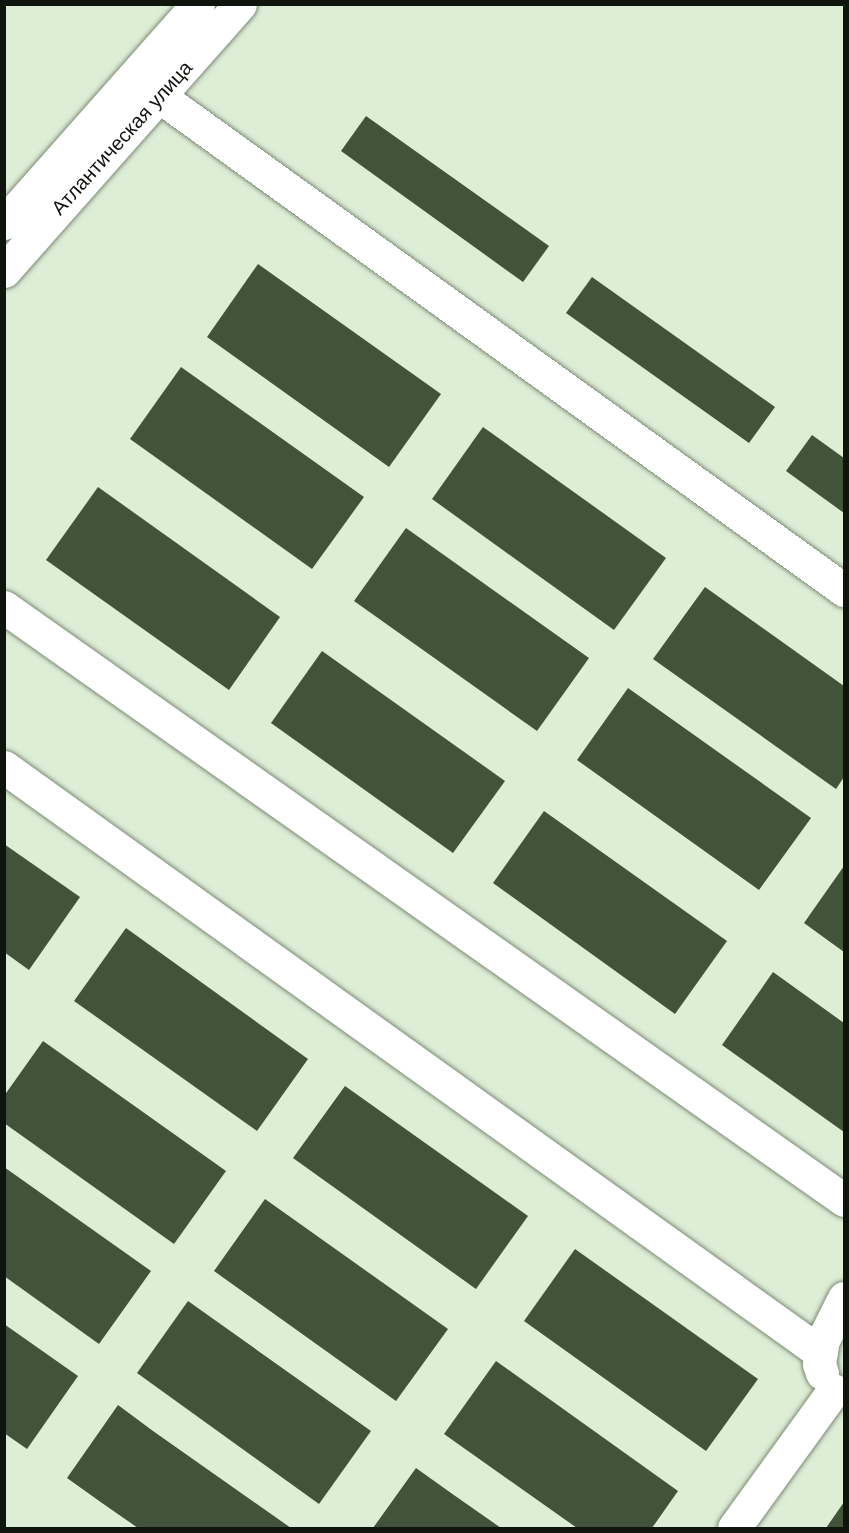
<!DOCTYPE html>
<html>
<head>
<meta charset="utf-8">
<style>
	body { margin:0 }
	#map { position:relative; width:849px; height:1533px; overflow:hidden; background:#ddedd6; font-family:Arial,sans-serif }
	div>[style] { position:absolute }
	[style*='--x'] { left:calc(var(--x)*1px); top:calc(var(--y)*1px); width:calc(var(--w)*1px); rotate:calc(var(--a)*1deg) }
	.building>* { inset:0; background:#42533b }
	.roads { filter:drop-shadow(0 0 2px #7c8a75) drop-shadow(0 0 2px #7c8a75) }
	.minor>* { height:33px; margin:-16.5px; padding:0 16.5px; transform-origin:16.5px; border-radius:16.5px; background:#fff }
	span { translate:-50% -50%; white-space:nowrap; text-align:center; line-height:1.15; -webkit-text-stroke:6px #fff; paint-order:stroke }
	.street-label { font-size:20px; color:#0f140d }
	.frame { position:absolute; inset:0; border:6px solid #0f140d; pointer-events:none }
</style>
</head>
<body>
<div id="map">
	<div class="building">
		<div style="clip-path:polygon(366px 116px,549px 246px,523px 282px,341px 151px)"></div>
		<div style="clip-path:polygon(258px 264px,441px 394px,389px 467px,207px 337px)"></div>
		<div style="clip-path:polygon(592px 277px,775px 407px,749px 443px,566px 313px)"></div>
		<div style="clip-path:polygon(181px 367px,364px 497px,312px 569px,130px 439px)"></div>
		<div style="clip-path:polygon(483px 427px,666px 558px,614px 630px,432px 499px)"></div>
		<div style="clip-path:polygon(812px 435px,844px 458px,844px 513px,786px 471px)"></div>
		<div style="clip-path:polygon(98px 487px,280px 617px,229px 690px,46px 560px)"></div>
		<div style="clip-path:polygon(406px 528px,589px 658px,537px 731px,354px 601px)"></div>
		<div style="clip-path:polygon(705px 587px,844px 686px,844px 777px,836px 789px,653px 659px)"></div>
		<div style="clip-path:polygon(322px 651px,505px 781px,453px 853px,271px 723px)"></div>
		<div style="clip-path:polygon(628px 688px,811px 818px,759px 890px,577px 760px)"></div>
		<div style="clip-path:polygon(544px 811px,727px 941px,675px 1014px,493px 883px)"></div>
		<div style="clip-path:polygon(4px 844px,80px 897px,29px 970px,4px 952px)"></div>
		<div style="clip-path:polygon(844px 866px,844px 952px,804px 923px)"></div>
		<div style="clip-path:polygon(126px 928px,308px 1059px,257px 1131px,74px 1001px)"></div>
		<div style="clip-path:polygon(773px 972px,844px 1023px,844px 1132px,722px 1045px)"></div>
		<div style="clip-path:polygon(43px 1041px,226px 1171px,174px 1244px,4px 1123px,4px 1096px)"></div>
		<div style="clip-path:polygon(345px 1086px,528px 1216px,476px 1289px,293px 1158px)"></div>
		<div style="clip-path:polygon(4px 1167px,151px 1271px,99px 1344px,4px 1276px)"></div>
		<div style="clip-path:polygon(265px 1199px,448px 1329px,396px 1401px,214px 1271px)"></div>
		<div style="clip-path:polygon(575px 1249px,758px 1379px,706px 1451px,524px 1321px)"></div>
		<div style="clip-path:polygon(188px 1301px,371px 1431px,319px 1504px,137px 1373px)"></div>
		<div style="clip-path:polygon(4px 1324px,78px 1376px,27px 1449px,4px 1433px)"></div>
		<div style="clip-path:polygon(496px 1361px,678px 1491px,652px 1528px,577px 1528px,444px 1434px)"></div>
		<div style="clip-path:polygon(118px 1405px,153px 1431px,291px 1528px,138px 1528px,102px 1503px,67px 1478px)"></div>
		<div style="clip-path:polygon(416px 1468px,451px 1493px,501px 1528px,373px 1528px)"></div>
		<div style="clip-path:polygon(844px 1502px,844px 1528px,826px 1528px)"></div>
	</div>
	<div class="roads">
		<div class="minor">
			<div style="--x:159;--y:96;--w:845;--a:35.8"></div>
			<div style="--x:4;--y:223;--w:293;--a:-48.5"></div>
			<div style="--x:4;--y:271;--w:356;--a:-48.5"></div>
			<div style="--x:4;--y:607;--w:1028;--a:35.22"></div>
			<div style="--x:4;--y:767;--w:1005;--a:35.65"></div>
			<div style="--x:822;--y:1373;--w:9;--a:-108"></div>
			<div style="--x:819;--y:1364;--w:24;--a:-81"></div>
			<div style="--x:823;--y:1340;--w:47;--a:-63.4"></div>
			<div style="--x:734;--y:1528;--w:170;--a:-54.1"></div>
		</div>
	</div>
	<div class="street-label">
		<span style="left:122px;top:138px;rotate:-48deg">Атлантическая улица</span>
	</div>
	<div class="frame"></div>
</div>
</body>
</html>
